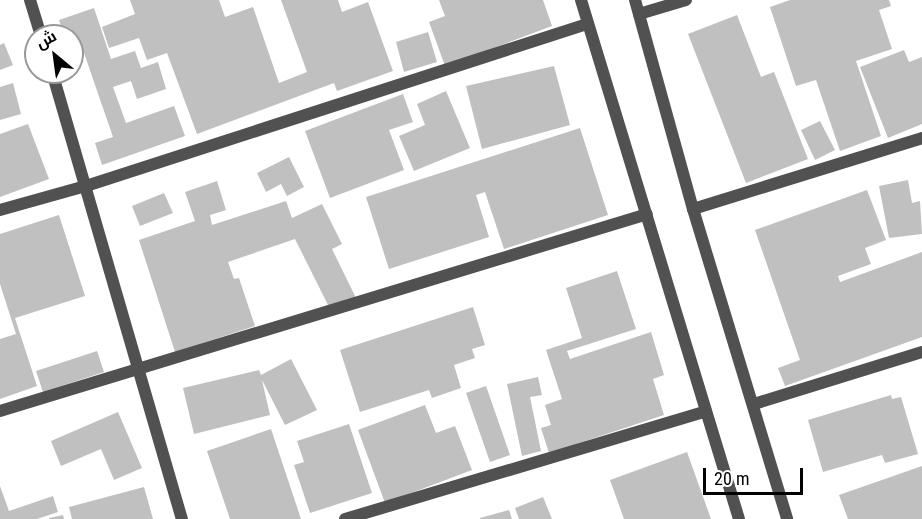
<!DOCTYPE html>
<html>
<head>
<meta charset="utf-8">
<style>
	body { margin:0 }
	#map { position:relative; width:922px; height:519px; overflow:hidden; background:#fff; font-family:"Roboto Condensed",Cairo,sans-serif }
	div>[style] { position:absolute }
	[style*='--x'] { left:calc(var(--x)*1px); top:calc(var(--y)*1px); width:calc(var(--w)*1px); rotate:calc(var(--a)*1deg) }
	.building>* { inset:0; background:#c0c0c0 }
	.minor>* { height:12px; margin:-6px; padding:0 6px; transform-origin:6px; border-radius:6px; background:#515151 }
	span { translate:-50% -50%; white-space:nowrap; text-align:center; line-height:1.15; -webkit-text-stroke:6px #fff; paint-order:stroke }
	.north { position:absolute; left:24px; top:24px; width:60px; height:60px; box-sizing:border-box; background:#fff; border:2px solid #999; border-radius:50%; rotate:331deg; font-size:16px; font-weight:700; line-height:24px; text-align:center; color:#000 }
	.north::after { content:''; display:block; margin:auto; width:21px; height:27px; background:#000; clip-path:polygon(50% 0,100% 100%,50% 72%,0 100%) }
	.scale { position:absolute; left:703px; top:468px; width:100px; height:27px; box-sizing:border-box; border:3px solid #000; border-top:0; padding-left:8px; font-size:18px; line-height:21px; white-space:nowrap; color:#000; -webkit-text-stroke:4px #fff; paint-order:stroke }
</style>
</head>
<body>
<div id="map">
	<div class="building">
		<div style="clip-path:polygon(130px 0,219px 0,225px 17px,253px 7px,279px 83px,307px 72px,281px 0,338px 0,342px 12px,368px 2px,393px 71px,337px 91px,334px 83px,197px 134px,167px 53px,147px 60px,139px 38px,109px 48px,102px 27px,135px 14px)"></div>
		<div style="clip-path:polygon(439px 0,543px 0,552px 26px,445px 66px,429px 22px,445px 16px)"></div>
		<div style="clip-path:polygon(790px 0,889px 0,891px 6px,879px 10px,892px 49px,856px 61px,881px 136px,840px 151px,816px 80px,796px 86px,770px 7px)"></div>
		<div style="clip-path:polygon(94px 8px,111px 59px,135px 51px,141px 68px,158px 62px,166px 89px,137px 99px,131px 81px,113px 87px,126px 123px,174px 106px,185px 136px,102px 165px,95px 143px,113px 137px,84px 53px,72px 57px,72px 36px,64px 36px,59px 20px)"></div>
		<div style="clip-path:polygon(737px 15px,761px 77px,774px 72px,808px 159px,746px 183px,688px 34px)"></div>
		<div style="clip-path:polygon(428px 32px,437px 62px,404px 72px,396px 42px)"></div>
		<div style="clip-path:polygon(4px 43px,13px 65px,0 70px,0 45px)"></div>
		<div style="clip-path:polygon(904px 50px,909px 62px,922px 57px,922px 124px,888px 138px,860px 67px)"></div>
		<div style="clip-path:polygon(554px 66px,570px 125px,482px 149px,466px 86px)"></div>
		<div style="clip-path:polygon(13px 83px,21px 114px,0 120px,0 87px)"></div>
		<div style="clip-path:polygon(446px 91px,470px 148px,414px 171px,399px 136px,425px 125px,417px 104px)"></div>
		<div style="clip-path:polygon(403px 94px,413px 122px,389px 130px,404px 170px,330px 198px,305px 131px)"></div>
		<div style="clip-path:polygon(820px 121px,835px 150px,815px 160px,801px 130px)"></div>
		<div style="clip-path:polygon(28px 124px,49px 179px,0 197px,0 134px)"></div>
		<div style="clip-path:polygon(580px 128px,608px 215px,504px 249px,485px 192px,476px 195px,489px 237px,389px 269px,366px 197px)"></div>
		<div style="clip-path:polygon(289px 157px,304px 187px,287px 196px,281px 184px,266px 192px,257px 173px)"></div>
		<div style="clip-path:polygon(908px 180px,912px 203px,920px 201px,922px 234px,889px 238px,879px 186px)"></div>
		<div style="clip-path:polygon(217px 181px,226px 210px,210px 215px,212px 225px,286px 201px,292px 218px,322px 204px,342px 244px,332px 249px,358px 302px,333px 315px,295px 239px,228px 262px,234px 279px,239px 278px,255px 326px,175px 352px,139px 240px,195px 221px,185px 192px)"></div>
		<div style="clip-path:polygon(867px 190px,886px 240px,865px 248px,871px 264px,838px 276px,840px 282px,922px 252px,922px 337px,785px 386px,778px 368px,800px 360px,755px 230px)"></div>
		<div style="clip-path:polygon(164px 193px,173px 213px,140px 226px,132px 206px)"></div>
		<div style="clip-path:polygon(59px 215px,85px 296px,15px 318px,37px 386px,0 399px,0 339px,16px 334px,0 284px,0 234px)"></div>
		<div style="clip-path:polygon(617px 271px,636px 329px,567px 351px,570px 359px,651px 332px,664px 375px,653px 379px,664px 415px,549px 453px,541px 428px,551px 425px,545px 405px,562px 399px,546px 350px,582px 338px,566px 288px)"></div>
		<div style="clip-path:polygon(473px 307px,485px 345px,472px 349px,475px 358px,454px 365px,461px 388px,432px 398px,429px 390px,360px 412px,340px 350px)"></div>
		<div style="clip-path:polygon(97px 351px,104px 372px,43px 392px,36px 371px)"></div>
		<div style="clip-path:polygon(291px 359px,317px 410px,285px 425px,262px 380px,270px 415px,194px 434px,183px 388px,259px 370px,261px 375px)"></div>
		<div style="clip-path:polygon(538px 377px,542px 395px,530px 397px,541px 451px,522px 456px,507px 384px)"></div>
		<div style="clip-path:polygon(486px 386px,510px 455px,490px 462px,466px 393px)"></div>
		<div style="clip-path:polygon(891px 395px,892px 399px,901px 397px,918px 454px,885px 463px,882px 455px,823px 472px,808px 420px)"></div>
		<div style="clip-path:polygon(425px 405px,436px 433px,455px 426px,472px 470px,385px 503px,358px 430px)"></div>
		<div style="clip-path:polygon(118px 412px,142px 468px,114px 480px,101px 449px,61px 466px,51px 441px)"></div>
		<div style="clip-path:polygon(349px 424px,372px 493px,310px 513px,294px 465px,304px 462px,297px 441px)"></div>
		<div style="clip-path:polygon(271px 429px,301px 519px,230px 519px,207px 451px)"></div>
		<div style="clip-path:polygon(687px 452px,711px 519px,624px 519px,610px 480px)"></div>
		<div style="clip-path:polygon(922px 466px,922px 519px,848px 519px,839px 495px)"></div>
		<div style="clip-path:polygon(0 486px,9px 511px,53px 496px,58px 512px,37px 519px,0 519px)"></div>
		<div style="clip-path:polygon(144px 487px,153px 519px,72px 519px,69px 507px)"></div>
		<div style="clip-path:polygon(543px 497px,552px 519px,519px 519px,515px 508px)"></div>
		<div style="clip-path:polygon(509px 510px,512px 519px,480px 519px,480px 518px)"></div>
		<div style="clip-path:polygon(63px 515px,64px 519px,49px 519px,49px 518px)"></div>
	</div>
	<div class="minor">
		<div style="--x:30;--y:0;--w:38;--a:73"></div>
		<div style="--x:581;--y:0;--w:543;--a:73.07"></div>
		<div style="--x:635;--y:0;--w:217;--a:74.5"></div>
		<div style="--x:693;--y:209;--w:324;--a:73.1"></div>
		<div style="--x:639;--y:14;--w:49;--a:-16.6"></div>
		<div style="--x:52;--y:72;--w:466;--a:73.8"></div>
		<div style="--x:693;--y:209;--w:240;--a:-17.2"></div>
		<div style="--x:0;--y:210;--w:89;--a:-15.6"></div>
		<div style="--x:86;--y:186;--w:527;--a:-17.92"></div>
		<div style="--x:754;--y:404;--w:176;--a:-17.2"></div>
		<div style="--x:0;--y:411;--w:676;--a:-16.93"></div>
		<div style="--x:345;--y:519;--w:376;--a:-16.6"></div>
	</div>
	<div class="north">ش</div>
	<div class="scale">20 m</div>
</div>
</body>
</html>
